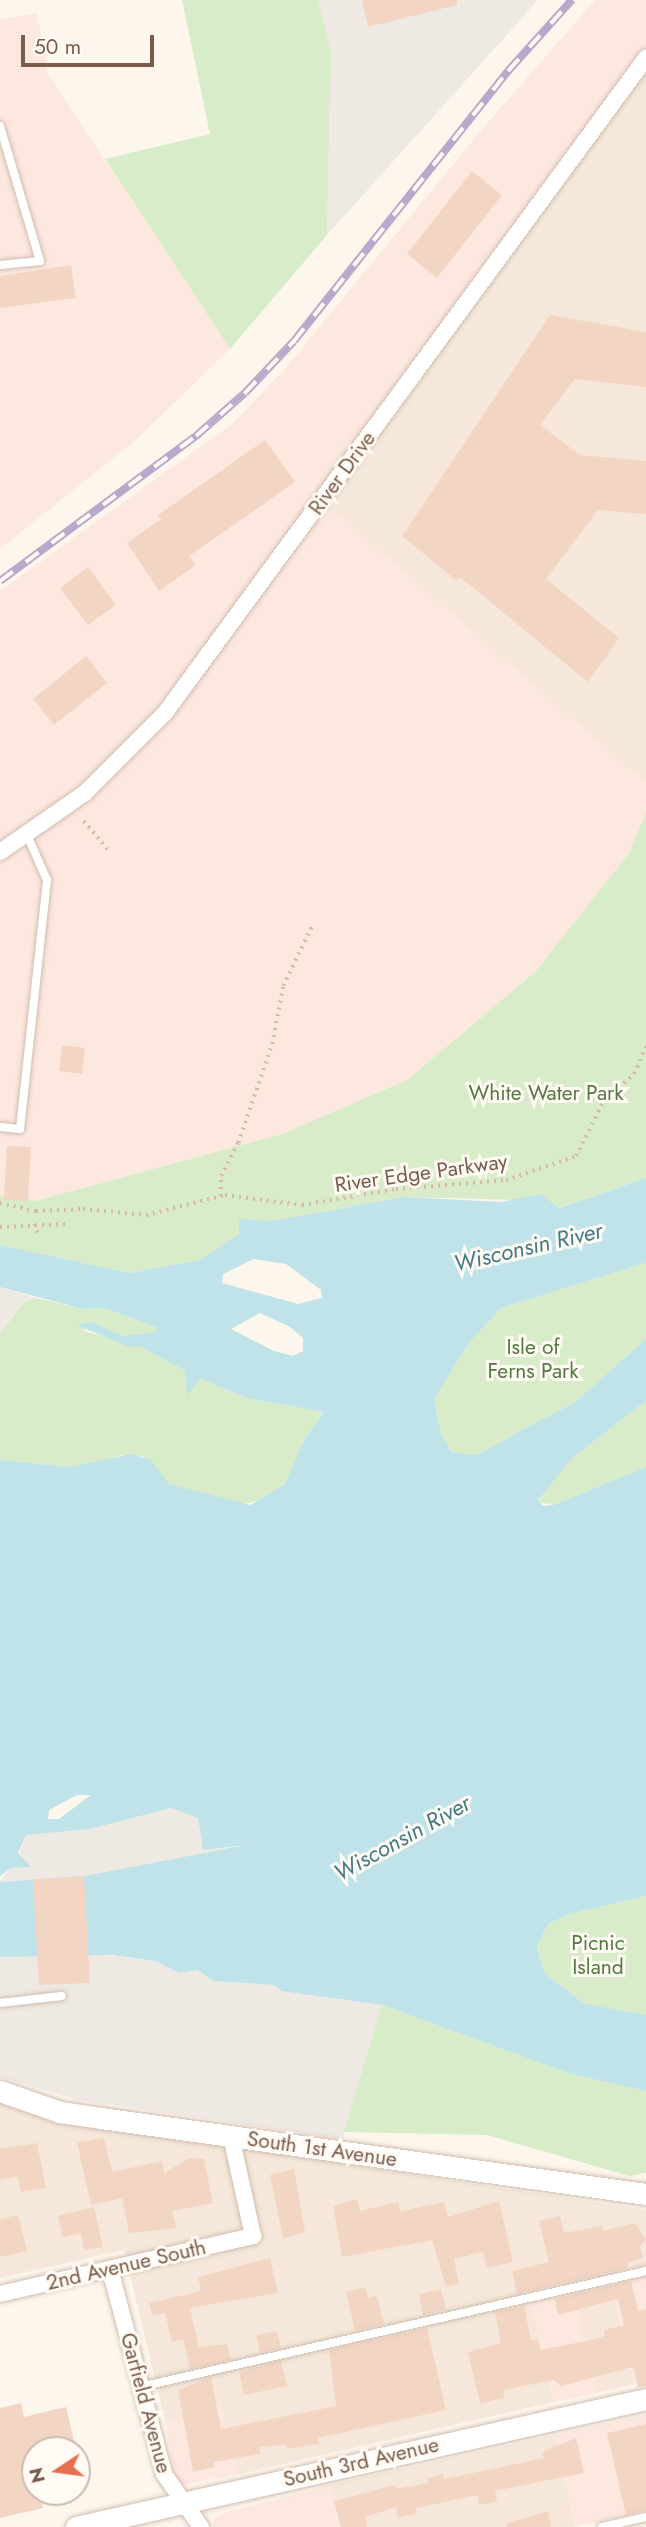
<!DOCTYPE html>
<html>
<head>
<meta charset="utf-8">
<style>
	body { margin:0 }
	#map { position:relative; width:646px; height:2527px; overflow:hidden; background:#fdf6ec; font-family:Jost,sans-serif }
	div>[style] { position:absolute }
	[style*='--x'] { left:calc(var(--x)*1px); top:calc(var(--y)*1px); width:calc(var(--w)*1px); rotate:calc(var(--a)*1deg) }
	.residential>* { inset:0; background:#f5e8da }
	.commercial>* { inset:0; background:#fde8e0 }
	.industrial>* { inset:0; background:#efe9e4 }
	.green>* { inset:0; background:#d8ecc9 }
	.water>* { inset:0; background:#bfe3e8 }
	.building>* { inset:0; background:#f3d5c3 }
	.path>* { height:3.5px; margin-top:-1.75px; transform-origin:0; background:repeating-linear-gradient(90deg,#d9b8a5 0 2px,transparent 0 7px) }
	.roads { filter:drop-shadow(0 0 2px #d1beb0) drop-shadow(0 0 2px #d1beb0) }
	.service>* { height:8px; margin:-4px; padding:0 4px; transform-origin:4px; border-radius:4px; background:#fff }
	.minor>* { height:16px; margin:-8px; padding:0 8px; transform-origin:8px; border-radius:8px; background:#fff }
	.tertiary>* { height:21px; margin:-10.5px; padding:0 10.5px; transform-origin:10.5px; border-radius:10.5px; background:#fff }
	.rail>* { height:8px; margin-top:-4px; transform-origin:0; background:repeating-linear-gradient(90deg,#fffaf3 0 16px,#b9a8c9 0 32px); box-sizing:border-box; border-block:2px solid #b9a8c9 }
	span { translate:-50% -50%; white-space:nowrap; text-align:center; line-height:1.15; -webkit-text-stroke:6px #fffaf3; paint-order:stroke }
	.street-label { font-size:21px; color:#7a5c4d }
	.park-label { font-size:21px; color:#537a41 }
	.water-label { font-size:23px; color:#437c86; font-style:italic }
	.north { position:absolute; left:21px; top:2436px; width:70px; height:70px; box-sizing:border-box; background:#fffaf3; border:2px solid #cabbb1; border-radius:50%; rotate:257deg; font-size:19px; font-weight:700; line-height:28px; text-align:center; color:#7a5c4d }
	.north::after { content:''; display:block; margin:auto; width:24px; height:32px; background:#e76f51; clip-path:polygon(50% 0,100% 100%,50% 72%,0 100%) }
	.scale { position:absolute; left:21px; top:35px; width:133px; height:32px; box-sizing:border-box; border:4px solid #7a5c4d; border-top:0; padding-left:9px; font-size:21px; line-height:24px; white-space:nowrap; color:#7a5c4d; -webkit-text-stroke:5px #fffaf3; paint-order:stroke }
</style>
</head>
<body>
<div id="map">
	<div class="residential">
		<div style="clip-path:polygon(646px 58px,646px 783px,321px 500px)"></div>
		<div style="clip-path:polygon(0 2100px,85px 2125px,646px 2210px,646px 2266px,609px 2275px,635px 2384px,596px 2393px,570px 2285px,529px 2295px,554px 2402px,236px 2475px,221px 2408px,165px 2420px,124px 2250px,0 2278px)"></div>
		<div style="clip-path:polygon(555px 2435px,575px 2527px,340px 2527px,330px 2485px)"></div>
	</div>
	<div class="commercial">
		<div style="clip-path:polygon(595px 0,646px 0,646px 58px,322px 500px,646px 783px,646px 813px,629px 853px,535px 972px,407px 1080px,282px 1134px,34px 1201px,0 1195px,0 591px,232px 424px,284px 370px,484px 127px)"></div>
		<div style="clip-path:polygon(37px 13px,48px 74px,230px 349px,137px 439px,0 549px,0 19px)"></div>
		<div style="clip-path:polygon(646px 2274px,646px 2382px,635px 2384px,611px 2283px)"></div>
		<div style="clip-path:polygon(572px 2292px,596px 2393px,554px 2402px,530px 2302px)"></div>
		<div style="clip-path:polygon(221px 2408px,236px 2475px,181px 2485px,175px 2480px,165px 2420px)"></div>
		<div style="clip-path:polygon(646px 2415px,646px 2512px,575px 2527px,555px 2435px)"></div>
		<div style="clip-path:polygon(330px 2485px,340px 2527px,214px 2527px,214px 2519px,223px 2513px)"></div>
	</div>
	<div class="industrial">
		<div style="clip-path:polygon(318px 0,538px 0,327px 235px,331px 52px)"></div>
		<div style="clip-path:polygon(0 1287px,36px 1298px,21px 1303px,0 1334px)"></div>
		<div style="clip-path:polygon(171px 1808px,198px 1818px,203px 1850px,246px 1845px,84px 1876px,0 1882px,19px 1855px,26px 1835px,90px 1829px)"></div>
		<div style="clip-path:polygon(88px 1953px,155px 1961px,179px 1973px,197px 1970px,208px 1973px,214px 1981px,274px 1985px,281px 1991px,382px 2005px,343px 2139px,74px 2099px,0 2077px,0 1957px)"></div>
	</div>
	<div class="green">
		<div style="clip-path:polygon(182px 0,318px 0,331px 52px,327px 235px,230px 349px,105px 159px,210px 134px)"></div>
		<div style="clip-path:polygon(646px 813px,646px 1178px,558px 1208px,518px 1200px,405px 1197px,271px 1221px,239px 1220px,239px 1234px,199px 1260px,130px 1273px,0 1245px,0 1195px,35px 1201px,282px 1134px,407px 1080px,535px 972px,629px 853px)"></div>
		<div style="clip-path:polygon(646px 1263px,646px 1339px,575px 1402px,476px 1455px,451px 1452px,441px 1433px,434px 1399px,469px 1343px,501px 1308px)"></div>
		<div style="clip-path:polygon(36px 1298px,83px 1309px,105px 1308px,157px 1328px,155px 1332px,123px 1336px,92px 1322px,84px 1331px,142px 1347px,185px 1371px,191px 1390px,201px 1379px,246px 1398px,324px 1412px,305px 1438px,289px 1479px,271px 1496px,242px 1505px,169px 1484px,142px 1456px,120px 1455px,93px 1466px,70px 1467px,0 1460px,0 1334px,22px 1303px)"></div>
		<div style="clip-path:polygon(646px 1401px,646px 1467px,556px 1504px,538px 1503px,545px 1486px,572px 1458px)"></div>
		<div style="clip-path:polygon(646px 1896px,646px 2015px,583px 2003px,545px 1973px,537px 1947px,548px 1924px,569px 1914px)"></div>
		<div style="clip-path:polygon(382px 2005px,571px 2074px,646px 2091px,646px 2173px,629px 2176px,487px 2135px,344px 2132px)"></div>
	</div>
	<div class="water">
		<div style="clip-path:polygon(evenodd,646px 1178px,646px 1263px,501px 1308px,469px 1343px,434px 1399px,441px 1433px,451px 1452px,476px 1455px,575px 1402px,646px 1339px,646px 1401px,572px 1458px,538px 1500px,543px 1506px,556px 1504px,646px 1467px,646px 1896px,569px 1914px,548px 1924px,537px 1947px,545px 1973px,583px 2003px,646px 2015px,646px 2091px,571px 2074px,382px 2005px,281px 1991px,274px 1985px,214px 1981px,197px 1970px,179px 1973px,155px 1961px,112px 1955px,0 1957px,0 1882px,84px 1876px,246px 1845px,203px 1850px,198px 1818px,171px 1808px,90px 1829px,26px 1835px,18px 1853px,31px 1867px,11px 1868px,0 1876px,0 1460px,70px 1467px,131px 1454px,151px 1460px,169px 1484px,250px 1505px,285px 1484px,305px 1438px,324px 1412px,246px 1398px,201px 1379px,187px 1395px,185px 1371px,142px 1347px,126px 1346px,77px 1325px,92px 1322px,123px 1336px,155px 1332px,157px 1328px,105px 1308px,83px 1309px,0 1287px,0 1245px,130px 1273px,199px 1260px,239px 1234px,239px 1219px,271px 1221px,405px 1197px,501px 1202px,541px 1194px,559px 1208px,646px 1178px,254px 1259px,286px 1264px,321px 1290px,322px 1298px,298px 1304px,222px 1283px,223px 1274px,254px 1259px,646px 1178px,260px 1313px,290px 1327px,303px 1338px,303px 1351px,293px 1356px,274px 1351px,231px 1329px,260px 1313px,646px 1178px,77px 1795px,91px 1795px,59px 1819px,48px 1819px,49px 1810px,77px 1795px)"></div>
	</div>
	<div class="building">
		<div style="clip-path:polygon(362px 0,457px 0,457px 5px,368px 27px)"></div>
		<div style="clip-path:polygon(472px 171px,502px 195px,437px 278px,407px 254px)"></div>
		<div style="clip-path:polygon(71px 265px,76px 298px,0 308px,0 276px)"></div>
		<div style="clip-path:polygon(550px 315px,646px 332px,646px 387px,575px 379px,540px 425px,580px 455px,646px 461px,646px 514px,598px 510px,546px 579px,619px 638px,588px 682px,460px 577px,457px 581px,402px 536px)"></div>
		<div style="clip-path:polygon(265px 440px,295px 482px,189px 556px,196px 565px,159px 591px,127px 543px,161px 519px,158px 515px)"></div>
		<div style="clip-path:polygon(88px 567px,116px 605px,88px 625px,60px 588px)"></div>
		<div style="clip-path:polygon(86px 656px,107px 683px,54px 725px,33px 699px)"></div>
		<div style="clip-path:polygon(62px 1045px,85px 1048px,82px 1074px,59px 1071px)"></div>
		<div style="clip-path:polygon(7px 1146px,31px 1147px,28px 1201px,4px 1200px)"></div>
		<div style="clip-path:polygon(84px 1876px,90px 1983px,39px 1985px,33px 1879px)"></div>
		<div style="clip-path:polygon(104px 2138px,112px 2172px,162px 2161px,164px 2173px,190px 2158px,204px 2159px,213px 2203px,172px 2211px,176px 2228px,129px 2233px,122px 2198px,91px 2205px,77px 2143px)"></div>
		<div style="clip-path:polygon(37px 2143px,46px 2188px,21px 2192px,17px 2176px,0 2180px,0 2149px)"></div>
		<div style="clip-path:polygon(294px 2169px,305px 2232px,283px 2238px,270px 2175px)"></div>
		<div style="clip-path:polygon(357px 2199px,360px 2211px,398px 2202px,400px 2211px,444px 2202px,448px 2217px,499px 2201px,513px 2262px,487px 2268px,483px 2252px,454px 2259px,459px 2284px,446px 2287px,432px 2240px,342px 2257px,333px 2206px)"></div>
		<div style="clip-path:polygon(94px 2207px,103px 2247px,84px 2250px,81px 2233px,63px 2237px,58px 2216px)"></div>
		<div style="clip-path:polygon(18px 2215px,27px 2251px,0 2257px,0 2219px)"></div>
		<div style="clip-path:polygon(560px 2216px,564px 2233px,602px 2226px,603px 2231px,635px 2223px,646px 2240px,640px 2246px,643px 2258px,627px 2263px,628px 2268px,517px 2294px,512px 2271px,549px 2262px,539px 2221px)"></div>
		<div style="clip-path:polygon(270px 2258px,278px 2293px,190px 2308px,199px 2347px,227px 2344px,231px 2360px,190px 2369px,183px 2339px,172px 2342px,165px 2313px,152px 2315px,149px 2303px,201px 2291px,198px 2277px)"></div>
		<div style="clip-path:polygon(631px 2281px,638px 2311px,646px 2309px,646px 2386px,638px 2387px,633px 2367px,561px 2386px,554px 2380px,503px 2390px,505px 2398px,480px 2403px,468px 2352px,501px 2343px,495px 2312px,524px 2306px,531px 2340px,538px 2339px,541px 2350px,591px 2340px,605px 2336px,604px 2330px,624px 2325px,618px 2299px,558px 2315px,555px 2299px)"></div>
		<div style="clip-path:polygon(365px 2287px,368px 2298px,377px 2296px,384px 2324px,355px 2331px,346px 2292px)"></div>
		<div style="clip-path:polygon(441px 2289px,446px 2309px,423px 2315px,419px 2294px)"></div>
		<div style="clip-path:polygon(427px 2328px,446px 2410px,318px 2438px,319px 2444px,287px 2449px,286px 2445px,259px 2447px,261px 2454px,214px 2462px,215px 2467px,193px 2472px,178px 2390px,211px 2377px,221px 2429px,336px 2406px,329px 2350px)"></div>
		<div style="clip-path:polygon(277px 2331px,281px 2348px,260px 2353px,256px 2335px)"></div>
		<div style="clip-path:polygon(281px 2361px,287px 2386px,244px 2395px,239px 2372px)"></div>
		<div style="clip-path:polygon(21px 2403px,24px 2417px,66px 2407px,75px 2445px,35px 2450px,31px 2456px,35px 2492px,39px 2492px,43px 2508px,0 2518px,0 2408px)"></div>
		<div style="clip-path:polygon(646px 2424px,646px 2511px,626px 2515px,607px 2433px)"></div>
		<div style="clip-path:polygon(576px 2438px,584px 2473px,495px 2491px,497px 2501px,479px 2505px,477px 2495px,416px 2508px,417px 2513px,398px 2518px,396px 2507px,365px 2517px,367px 2527px,341px 2527px,334px 2501px,395px 2485px,396px 2489px,428px 2483px,427px 2478px,443px 2474px,444px 2479px,544px 2458px,542px 2452px)"></div>
		<div style="clip-path:polygon(548px 2511px,551px 2527px,507px 2527px,507px 2523px)"></div>
	</div>
	<div class="path">
		<div style="--x:84;--y:821;--w:39;--a:50"></div>
		<div style="--x:220;--y:1196;--w:20;--a:-87"></div>
		<div style="--x:221;--y:1176;--w:37;--a:-63"></div>
		<div style="--x:238;--y:1143;--w:105;--a:-71"></div>
		<div style="--x:272;--y:1044;--w:59;--a:-79.3"></div>
		<div style="--x:283;--y:986;--w:69;--a:-64.2"></div>
		<div style="--x:0;--y:1203;--w:37;--a:13"></div>
		<div style="--x:36;--y:1211;--w:47;--a:-2.4"></div>
		<div style="--x:83;--y:1209;--w:63;--a:5.4"></div>
		<div style="--x:146;--y:1215;--w:81;--a:-14.2"></div>
		<div style="--x:225;--y:1195;--w:78;--a:7.4"></div>
		<div style="--x:302;--y:1205;--w:95;--a:-9.7"></div>
		<div style="--x:396;--y:1189;--w:110;--a:-4.7"></div>
		<div style="--x:506;--y:1180;--w:74;--a:-18.9"></div>
		<div style="--x:576;--y:1156;--w:60;--a:-63.4"></div>
		<div style="--x:603;--y:1102;--w:42;--a:-42.1"></div>
		<div style="--x:634;--y:1074;--w:30;--a:-67"></div>
		<div style="--x:35;--y:1224;--w:10;--a:73"></div>
		<div style="--x:0;--y:1227;--w:67;--a:-2.6"></div>
	</div>
	<div class="roads">
		<div class="service">
			<div style="--x:0;--y:126;--w:141;--a:73.5"></div>
			<div style="--x:40;--y:261;--w:40;--a:174.3"></div>
			<div style="--x:0;--y:1127;--w:20;--a:6"></div>
			<div style="--x:20;--y:1129;--w:250;--a:-83.8"></div>
			<div style="--x:47;--y:880;--w:49;--a:-114"></div>
			<div style="--x:0;--y:2003;--w:62;--a:-6.4"></div>
			<div style="--x:140;--y:2387;--w:519;--a:-12.91"></div>
			<div style="--x:602;--y:2527;--w:45;--a:-12.8"></div>
		</div>
		<div class="minor">
			<div style="--x:0;--y:852;--w:103;--a:-34.8"></div>
			<div style="--x:85;--y:793;--w:113;--a:-45"></div>
			<div style="--x:165;--y:713;--w:813;--a:-53.71"></div>
			<div style="--x:110;--y:2269;--w:212;--a:75.2"></div>
			<div style="--x:164;--y:2474;--w:65;--a:55.1"></div>
			<div style="--x:0;--y:2294;--w:260;--a:-12.9"></div>
			<div style="--x:253;--y:2236;--w:102;--a:-102.4"></div>
		</div>
		<div class="tertiary">
			<div style="--x:0;--y:2091;--w:64;--a:19.3"></div>
			<div style="--x:60;--y:2112;--w:41;--a:8.3"></div>
			<div style="--x:101;--y:2118;--w:550;--a:7.94"></div>
			<div style="--x:76;--y:2527;--w:584;--a:-12.66"></div>
		</div>
	</div>
	<div class="rail">
		<div style="--x:0;--y:581;--w:244;--a:-36.5"></div>
		<div style="--x:196;--y:436;--w:65;--a:-41.3"></div>
		<div style="--x:245;--y:393;--w:71;--a:-46.7"></div>
		<div style="--x:294;--y:341;--w:345;--a:-51.6"></div>
		<div style="--x:508;--y:71;--w:96;--a:-48"></div>
	</div>
	<div class="street-label">
		<span style="left:342px;top:473px;rotate:-54deg">River Drive</span>
		<span style="left:421px;top:1173px;rotate:-8deg">River Edge Parkway</span>
		<span style="left:322px;top:2149px;rotate:8deg">South 1st Avenue</span>
		<span style="left:126px;top:2265px;rotate:-13deg">2nd Avenue South</span>
		<span style="left:146px;top:2403px;rotate:75deg">Garfield Avenue</span>
		<span style="left:361px;top:2462px;rotate:-13deg">South 3rd Avenue</span>
	</div>
	<div class="park-label">
		<span style="left:546px;top:1093px">White Water Park</span>
		<span style="left:533px;top:1359px">Isle of<br>Ferns Park</span>
		<span style="left:598px;top:1955px">Picnic<br>Island</span>
	</div>
	<div class="water-label">
		<span style="left:528px;top:1247px;rotate:-13deg">Wisconsin River</span>
		<span style="left:402px;top:1838px;rotate:-29deg">Wisconsin River</span>
	</div>
	<div class="north">N</div>
	<div class="scale">50 m</div>
</div>
</body>
</html>
